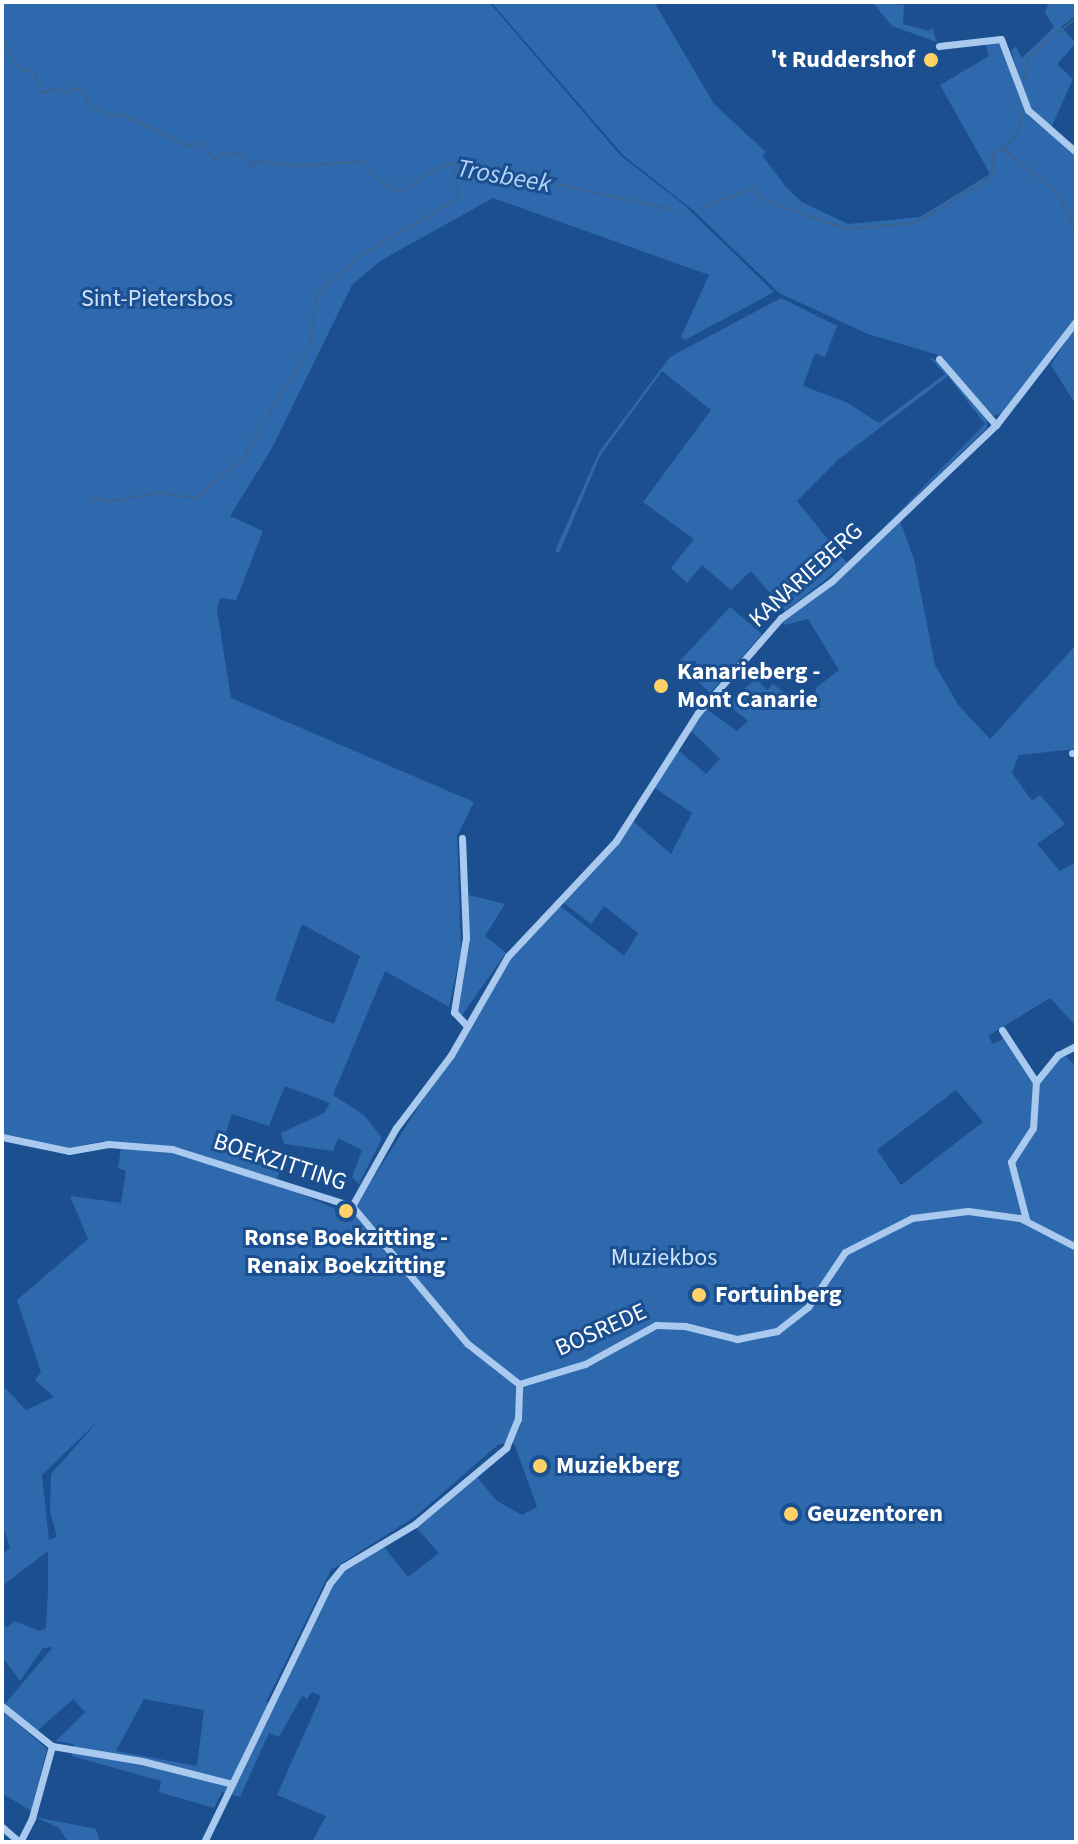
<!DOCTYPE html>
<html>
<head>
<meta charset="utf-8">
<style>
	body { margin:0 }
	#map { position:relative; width:1078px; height:1844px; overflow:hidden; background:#1b4f8f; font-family:"Source Sans 3",sans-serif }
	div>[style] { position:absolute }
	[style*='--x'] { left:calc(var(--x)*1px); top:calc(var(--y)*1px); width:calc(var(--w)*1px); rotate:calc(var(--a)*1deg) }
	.green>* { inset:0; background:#2e69ad }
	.stream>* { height:2px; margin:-1px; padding:0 1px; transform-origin:1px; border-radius:1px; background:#3c6290 }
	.minor>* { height:7px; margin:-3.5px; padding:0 3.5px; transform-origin:3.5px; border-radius:3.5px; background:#a9c9ee }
	.dots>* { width:22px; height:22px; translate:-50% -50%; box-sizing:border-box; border:4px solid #1b4f8f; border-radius:50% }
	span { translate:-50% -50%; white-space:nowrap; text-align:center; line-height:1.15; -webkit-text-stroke:6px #1b4f8f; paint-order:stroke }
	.poi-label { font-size:24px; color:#fff; font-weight:700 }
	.right { translate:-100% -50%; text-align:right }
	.left { translate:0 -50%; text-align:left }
	.park-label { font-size:24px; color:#cfe3fa }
	.street-label { font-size:24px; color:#fff }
	.water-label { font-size:26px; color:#b5d3f5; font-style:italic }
	.frame { position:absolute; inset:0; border:4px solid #fff; pointer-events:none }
</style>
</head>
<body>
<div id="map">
	<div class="green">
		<div style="clip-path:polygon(evenodd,2px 2px,489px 2px,621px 156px,683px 204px,774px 292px,685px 340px,681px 337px,709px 275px,493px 198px,380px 261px,352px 285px,272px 448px,230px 516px,263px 531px,236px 600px,220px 598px,217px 610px,231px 698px,474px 802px,457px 836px,461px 950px,449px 1007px,385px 971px,333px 1095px,364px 1115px,382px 1138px,359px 1184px,352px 1177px,362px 1150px,338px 1138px,333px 1151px,284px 1144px,281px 1133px,324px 1113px,330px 1103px,285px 1086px,269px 1126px,232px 1114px,220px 1150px,280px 1171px,275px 1183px,350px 1215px,526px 936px,560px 906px,624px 956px,638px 933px,604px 906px,591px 924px,564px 903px,633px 821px,671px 854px,692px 813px,652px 786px,677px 749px,706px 774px,720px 759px,688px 728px,705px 708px,737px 731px,748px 721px,732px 708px,731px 700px,756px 679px,767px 690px,773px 684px,803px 707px,810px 694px,815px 696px,816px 688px,839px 670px,808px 619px,785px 625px,782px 621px,900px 521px,914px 559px,935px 665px,959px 706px,990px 739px,1076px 645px,1076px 749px,1019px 755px,1012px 773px,1032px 801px,1040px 795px,1065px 824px,1037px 844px,1060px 871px,1076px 862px,1076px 1026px,1050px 998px,988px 1036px,993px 1044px,1004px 1038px,1034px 1082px,1031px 1120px,1038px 1084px,1063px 1054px,1076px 1066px,1076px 1842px,312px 1842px,326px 1816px,277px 1795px,321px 1696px,312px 1692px,307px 1699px,302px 1696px,279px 1737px,269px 1733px,240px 1797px,222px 1792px,214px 1808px,159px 1792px,161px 1781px,72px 1756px,74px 1744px,56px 1741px,85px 1712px,73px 1699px,36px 1732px,5px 1704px,53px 1647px,43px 1648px,20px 1681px,2px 1657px,2px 1623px,7px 1628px,14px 1621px,40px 1631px,46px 1628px,48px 1589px,48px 1551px,2px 1586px,2px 1554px,10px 1548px,2px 1523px,2px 1385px,26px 1410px,54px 1397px,35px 1380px,41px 1372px,17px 1300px,88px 1239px,70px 1196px,121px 1203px,126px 1171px,118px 1168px,121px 1147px,105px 1146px,103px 1141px,68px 1148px,2px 1135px,2px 2px,302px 924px,360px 956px,334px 1024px,275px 1000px,302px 924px,2px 2px,956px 1090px,983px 1122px,901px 1185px,877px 1150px,956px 1090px,2px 2px,100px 1419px,51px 1474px,50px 1512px,57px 1537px,49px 1540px,42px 1475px,100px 1419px,2px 2px,514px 1443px,537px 1507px,522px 1515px,497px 1501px,477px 1477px,416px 1527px,439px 1553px,408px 1577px,384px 1547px,346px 1568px,331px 1587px,275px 1706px,266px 1702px,331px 1570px,416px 1516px,499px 1444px,514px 1443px,2px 2px,144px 1699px,204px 1710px,197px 1766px,116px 1751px,144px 1699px)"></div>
		<div style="clip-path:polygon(491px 2px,654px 2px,714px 104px,766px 152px,762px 155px,786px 187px,802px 202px,848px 224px,920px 217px,990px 174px,940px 85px,989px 56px,985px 44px,998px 39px,1028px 116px,1076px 155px,1076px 316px,1003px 413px,993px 416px,938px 355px,868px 334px,779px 293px,694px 211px,623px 155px)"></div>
		<div style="clip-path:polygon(1049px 2px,1076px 2px,1076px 15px,1061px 27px,1076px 43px,1057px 64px,1073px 79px,1051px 128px,1027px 102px,1011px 50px,1016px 47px,1022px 58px,1054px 27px,1045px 13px)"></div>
		<div style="clip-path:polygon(873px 3px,904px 5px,903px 24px,929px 31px,932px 27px,937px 42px,892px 26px)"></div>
		<div style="clip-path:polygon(781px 298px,837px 326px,825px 357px,815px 353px,803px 386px,846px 402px,879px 423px,945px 374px,929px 357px,941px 363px,987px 420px,987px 428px,882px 529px,985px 424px,948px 376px,839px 459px,797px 501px,847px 563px,785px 611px,751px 571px,731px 590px,702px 565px,687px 583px,671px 568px,694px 539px,643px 502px,711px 410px,662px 371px,600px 456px,559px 553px,555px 551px,599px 452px,670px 357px)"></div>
		<div style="clip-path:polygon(1076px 325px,1076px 405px,1051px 365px)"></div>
		<div style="clip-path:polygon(730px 607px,762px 634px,710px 693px,678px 663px)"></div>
		<div style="clip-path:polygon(469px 895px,505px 904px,485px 936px,506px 953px,462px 1015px,456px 1011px)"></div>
		<div style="clip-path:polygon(2px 1710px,47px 1749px,31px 1811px,2px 1793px)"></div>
		<div style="clip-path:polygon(35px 1817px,96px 1829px,100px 1842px,68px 1842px,59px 1828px)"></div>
	</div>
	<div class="stream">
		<div style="--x:2;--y:40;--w:34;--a:58"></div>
		<div style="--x:20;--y:69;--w:16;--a:18"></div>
		<div style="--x:35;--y:74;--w:20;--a:75"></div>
		<div style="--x:40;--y:93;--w:20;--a:-15"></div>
		<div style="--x:59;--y:88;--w:8;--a:50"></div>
		<div style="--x:64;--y:94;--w:12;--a:-35"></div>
		<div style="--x:74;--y:87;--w:14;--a:25"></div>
		<div style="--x:87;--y:93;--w:8;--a:97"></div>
		<div style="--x:86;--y:101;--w:27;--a:33"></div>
		<div style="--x:109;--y:116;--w:11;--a:-10"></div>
		<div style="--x:120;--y:114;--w:77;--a:24.6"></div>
		<div style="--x:190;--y:146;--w:11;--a:-22"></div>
		<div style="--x:200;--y:142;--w:23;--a:49"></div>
		<div style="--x:215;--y:159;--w:14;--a:-30"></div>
		<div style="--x:227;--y:152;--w:19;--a:12"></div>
		<div style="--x:246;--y:156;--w:11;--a:68"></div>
		<div style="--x:250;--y:166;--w:10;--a:-29"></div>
		<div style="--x:259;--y:161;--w:38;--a:7"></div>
		<div style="--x:297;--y:166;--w:68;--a:-4.2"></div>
		<div style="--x:365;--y:161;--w:16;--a:63"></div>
		<div style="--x:372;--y:175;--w:32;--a:32"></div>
		<div style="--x:399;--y:192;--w:52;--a:-31.5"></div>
		<div style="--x:443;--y:165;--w:16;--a:-7"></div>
		<div style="--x:459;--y:163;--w:220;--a:12.3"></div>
		<div style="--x:1024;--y:82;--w:25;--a:-79"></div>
		<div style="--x:1029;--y:57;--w:61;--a:-39.7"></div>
		<div style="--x:1004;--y:149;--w:18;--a:-45"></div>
		<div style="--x:1017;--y:136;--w:27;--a:-77"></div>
		<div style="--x:1005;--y:150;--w:70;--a:39.8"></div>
		<div style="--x:1059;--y:195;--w:40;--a:65"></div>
		<div style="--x:703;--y:207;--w:54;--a:-20.4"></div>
		<div style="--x:754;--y:188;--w:14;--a:54"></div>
		<div style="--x:762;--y:199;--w:89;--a:19.7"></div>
		<div style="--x:846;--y:229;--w:68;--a:-5"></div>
		<div style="--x:914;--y:223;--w:78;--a:-29.8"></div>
		<div style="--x:982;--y:184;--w:15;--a:-48"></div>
		<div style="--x:992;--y:173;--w:20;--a:-87"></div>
		<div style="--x:993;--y:153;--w:11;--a:-15"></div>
		<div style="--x:88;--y:503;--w:7;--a:-56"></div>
		<div style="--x:92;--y:497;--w:18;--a:13"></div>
		<div style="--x:110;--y:501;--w:50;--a:-9.3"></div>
		<div style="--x:159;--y:493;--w:37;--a:8"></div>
		<div style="--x:196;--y:498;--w:62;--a:-40.4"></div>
		<div style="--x:243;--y:458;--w:132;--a:-59"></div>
		<div style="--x:311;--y:345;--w:49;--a:-84.2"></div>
		<div style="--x:316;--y:296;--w:57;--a:-42.9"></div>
		<div style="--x:358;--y:257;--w:117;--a:-30.3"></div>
		<div style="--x:459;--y:198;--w:30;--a:-98"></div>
	</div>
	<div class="minor">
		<div style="--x:939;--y:46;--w:62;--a:-6.4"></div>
		<div style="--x:1001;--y:39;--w:76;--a:69.2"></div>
		<div style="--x:1028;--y:110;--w:64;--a:41.2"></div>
		<div style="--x:939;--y:359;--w:87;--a:49.2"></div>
		<div style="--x:1072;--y:753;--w:4;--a:0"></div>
		<div style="--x:462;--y:838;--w:100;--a:87.7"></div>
		<div style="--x:466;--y:938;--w:75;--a:99.2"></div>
		<div style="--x:454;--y:1012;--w:18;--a:47"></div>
		<div style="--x:1002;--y:1030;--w:62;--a:56.8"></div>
		<div style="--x:2;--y:1137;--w:68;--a:11.8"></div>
		<div style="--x:69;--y:1151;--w:40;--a:-10"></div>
		<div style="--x:108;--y:1144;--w:64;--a:4.5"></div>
		<div style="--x:172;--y:1149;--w:189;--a:17.6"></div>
		<div style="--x:352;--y:1206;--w:180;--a:50"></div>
		<div style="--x:468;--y:1344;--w:65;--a:38.1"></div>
		<div style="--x:352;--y:1206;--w:90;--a:-60.6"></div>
		<div style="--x:396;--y:1128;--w:91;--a:-53"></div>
		<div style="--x:451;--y:1055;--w:114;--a:-60.1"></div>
		<div style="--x:508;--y:956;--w:158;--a:-46.8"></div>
		<div style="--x:616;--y:841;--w:152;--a:-57.4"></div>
		<div style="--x:698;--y:713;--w:126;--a:-48.9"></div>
		<div style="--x:781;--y:618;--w:63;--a:-36"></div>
		<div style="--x:832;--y:581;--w:226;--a:-43.6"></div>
		<div style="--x:996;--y:425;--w:131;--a:-52.4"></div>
		<div style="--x:1026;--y:1219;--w:59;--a:-104.7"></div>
		<div style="--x:1011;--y:1162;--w:40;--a:-57.1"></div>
		<div style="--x:1033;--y:1128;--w:46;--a:-86.3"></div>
		<div style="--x:1036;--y:1082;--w:35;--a:-51"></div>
		<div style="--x:1058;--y:1055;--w:20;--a:-27"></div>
		<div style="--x:519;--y:1384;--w:69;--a:-16.9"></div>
		<div style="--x:585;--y:1364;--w:81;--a:-28.8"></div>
		<div style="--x:656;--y:1325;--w:29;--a:2"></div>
		<div style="--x:685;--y:1326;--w:54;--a:14"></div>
		<div style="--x:737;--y:1339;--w:41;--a:-11.3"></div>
		<div style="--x:777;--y:1331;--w:39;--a:-38"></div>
		<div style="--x:808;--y:1307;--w:66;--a:-56.1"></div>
		<div style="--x:845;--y:1252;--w:75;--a:-26.9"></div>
		<div style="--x:912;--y:1218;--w:56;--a:-7.1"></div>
		<div style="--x:968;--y:1211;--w:52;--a:7.7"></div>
		<div style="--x:1020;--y:1218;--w:63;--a:27.4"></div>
		<div style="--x:2;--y:1706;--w:64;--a:38.7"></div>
		<div style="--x:52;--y:1746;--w:91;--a:9.5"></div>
		<div style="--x:142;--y:1761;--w:93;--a:14.3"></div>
		<div style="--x:2;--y:1827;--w:23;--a:41"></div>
		<div style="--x:20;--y:1842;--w:27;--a:-63"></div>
		<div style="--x:32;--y:1818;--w:75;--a:-74.5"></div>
		<div style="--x:204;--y:1842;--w:287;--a:-64.1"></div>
		<div style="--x:329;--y:1584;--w:22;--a:-51"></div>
		<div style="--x:343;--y:1567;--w:84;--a:-30.8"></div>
		<div style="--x:415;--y:1524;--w:119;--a:-39.9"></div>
		<div style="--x:506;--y:1448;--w:31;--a:-68"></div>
		<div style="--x:518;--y:1419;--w:35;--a:-88"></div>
	</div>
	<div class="dots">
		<div style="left:931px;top:60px;background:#ffd166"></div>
		<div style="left:661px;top:686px;background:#ffd166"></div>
		<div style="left:346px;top:1211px;background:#ffd166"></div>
		<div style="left:699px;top:1295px;background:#ffd166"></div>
		<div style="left:540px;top:1466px;background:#ffd166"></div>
		<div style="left:791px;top:1514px;background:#ffd166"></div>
	</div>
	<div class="poi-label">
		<span class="right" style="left:915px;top:60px">'t Ruddershof</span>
		<span class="left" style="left:677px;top:686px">Kanarieberg -<br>Mont Canarie</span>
		<span style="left:346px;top:1252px">Ronse Boekzitting -<br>Renaix Boekzitting</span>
		<span class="left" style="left:715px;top:1295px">Fortuinberg</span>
		<span class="left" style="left:556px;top:1466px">Muziekberg</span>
		<span class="left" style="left:807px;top:1514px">Geuzentoren</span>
	</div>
	<div class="park-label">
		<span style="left:157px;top:299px">Sint-Pietersbos</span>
		<span style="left:664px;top:1258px">Muziekbos</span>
	</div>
	<div class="street-label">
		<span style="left:806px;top:575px;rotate:-42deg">KANARIEBERG</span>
		<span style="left:280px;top:1162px;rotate:18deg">BOEKZITTING</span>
		<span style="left:601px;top:1330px;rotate:-24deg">BOSREDE</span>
	</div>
	<div class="water-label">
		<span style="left:504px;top:176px;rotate:10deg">Trosbeek</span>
	</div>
	<div class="frame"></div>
</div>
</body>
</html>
